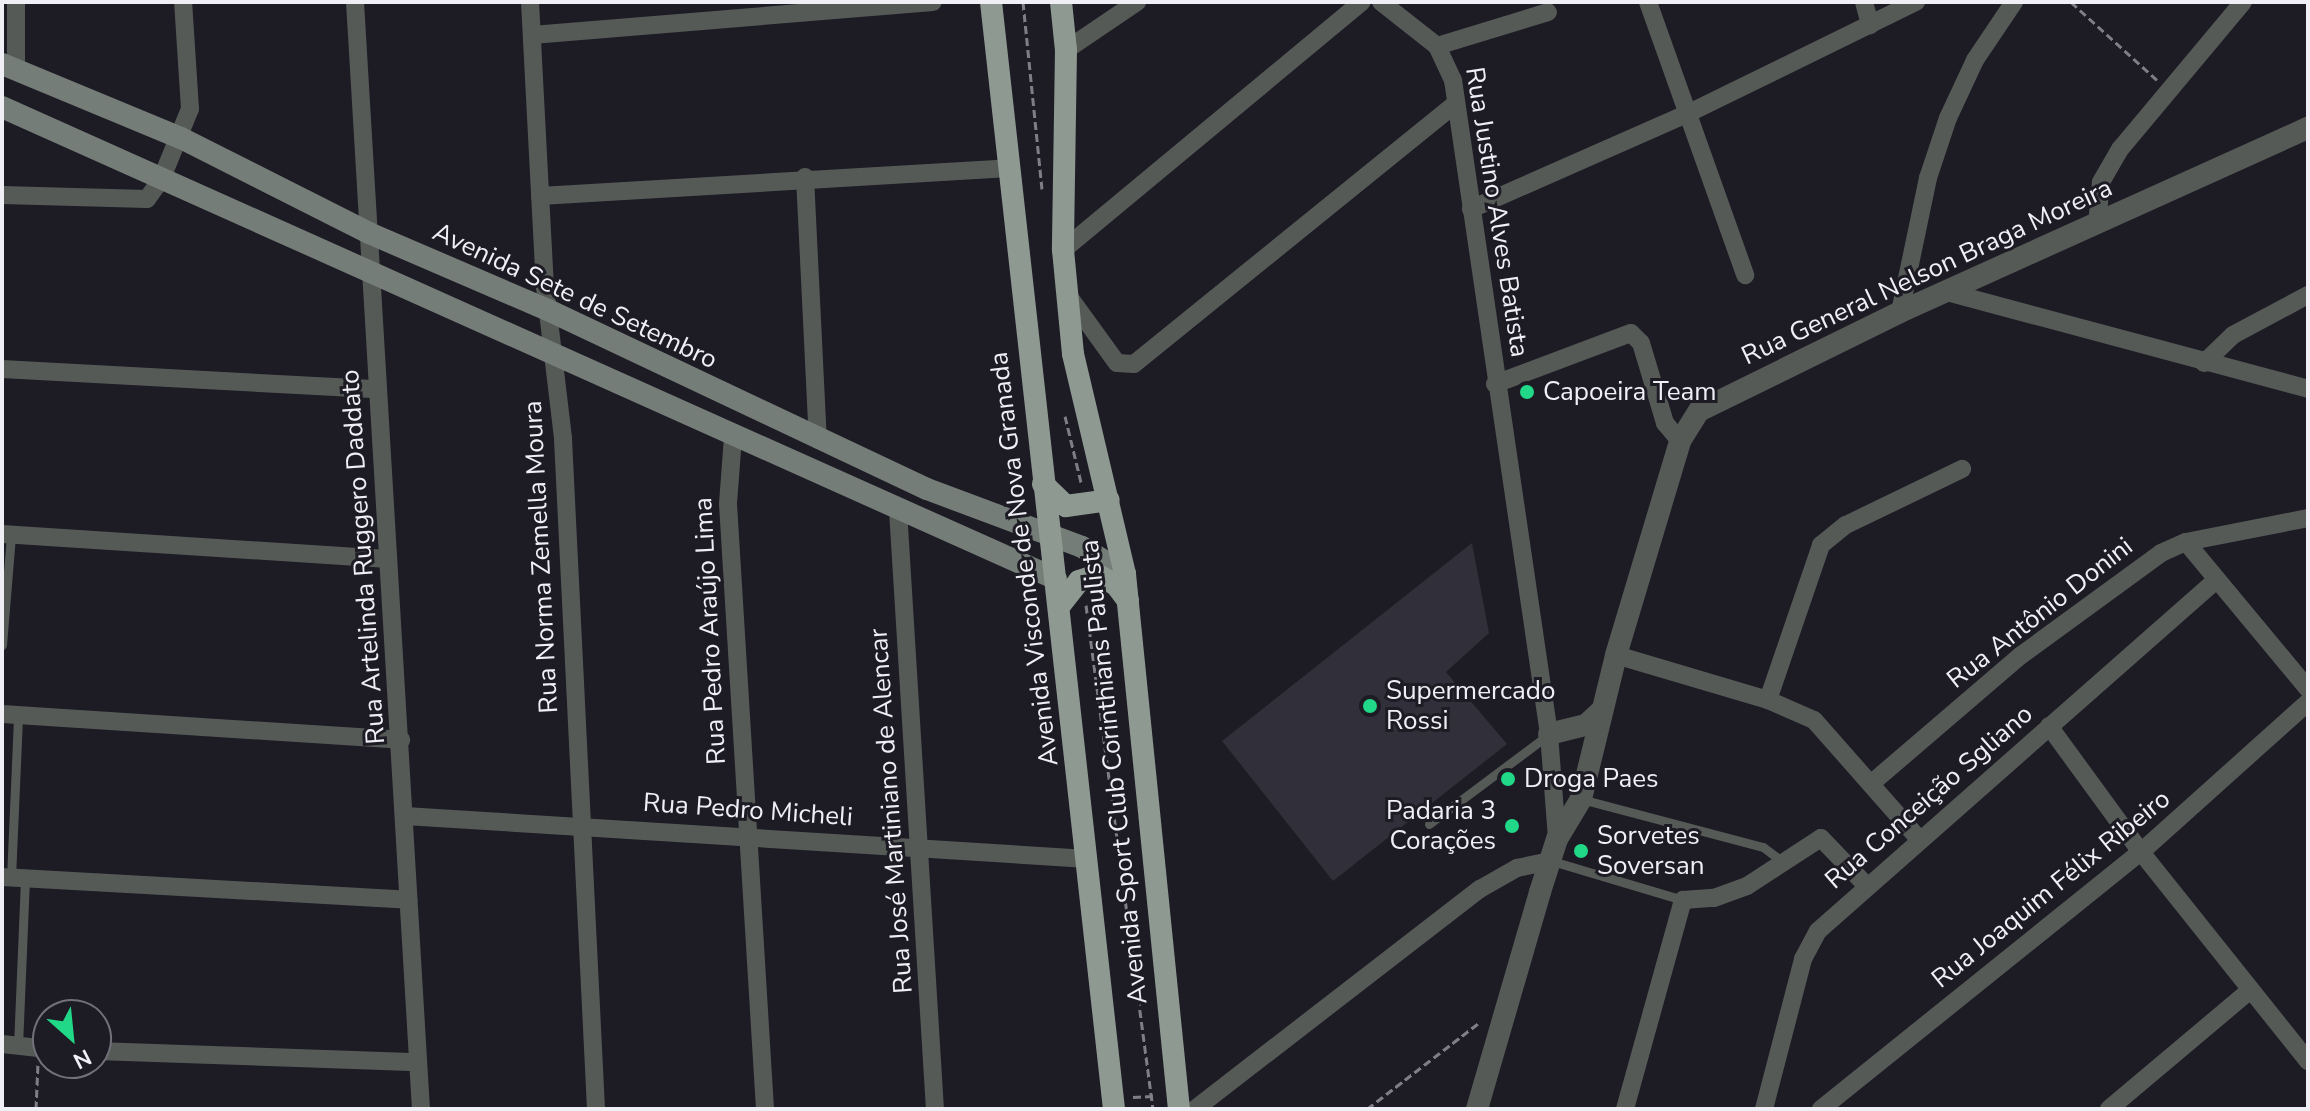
<!DOCTYPE html>
<html>
<head>
<meta charset="utf-8">
<style>
	body { margin:0 }
	#map { position:relative; width:2310px; height:1111px; overflow:hidden; background:#1d1b24; font-family:"Nunito Sans",sans-serif }
	div>[style] { position:absolute }
	[style*='--x'] { left:calc(var(--x)*1px); top:calc(var(--y)*1px); width:calc(var(--w)*1px); rotate:calc(var(--a)*1deg) }
	.building>* { inset:0; background:#312f39 }
	.path>* { height:3px; margin-top:-1.5px; transform-origin:0; background:repeating-linear-gradient(90deg,#7f7d85 0 8px,transparent 0 12px) }
	.service>* { height:9px; margin:-4.5px; padding:0 4.5px; transform-origin:4.5px; border-radius:4.5px; background:#555a57 }
	.minor>* { height:18px; margin:-9px; padding:0 9px; transform-origin:9px; border-radius:9px; background:#555a57 }
	.tertiary>* { height:22px; margin:-11px; padding:0 11px; transform-origin:11px; border-radius:11px; background:#555a57 }
	.secondary>* { height:22px; margin:-11px; padding:0 11px; transform-origin:11px; border-radius:11px; background:#757d78 }
	.primary>* { height:22px; margin:-11px; padding:0 11px; transform-origin:11px; border-radius:11px; background:#8e9992 }
	.dots>* { width:22px; height:22px; translate:-50% -50%; box-sizing:border-box; border:4px solid #1d1b24; border-radius:50% }
	span { translate:-50% -50%; white-space:nowrap; text-align:center; line-height:1.15; -webkit-text-stroke:6px #1d1b24; paint-order:stroke }
	.street-label { font-size:26px; color:#f1eff6 }
	.poi-label { font-size:26px; color:#f1eff6 }
	.left { translate:0 -50%; text-align:left }
	.right { translate:-100% -50%; text-align:right }
	.frame { position:absolute; inset:0; border:4px solid #f1eff6; pointer-events:none }
	.north { position:absolute; left:32px; top:999px; width:80px; height:80px; box-sizing:border-box; background:#1d1b24; border:2px solid #727078; border-radius:50%; rotate:153deg; font-size:22px; font-weight:700; line-height:32px; text-align:center; color:#f1eff6 }
	.north::after { content:''; display:block; margin:auto; width:28px; height:36px; background:#20d887; clip-path:polygon(50% 0,100% 100%,50% 72%,0 100%) }
</style>
</head>
<body>
<div id="map">
	<div class="building">
		<div style="clip-path:polygon(1472px 543px,1489px 633px,1446px 672px,1507px 744px,1333px 881px,1222px 741px)"></div>
	</div>
	<div class="path">
		<div style="--x:1023;--y:2;--w:188;--a:84.2"></div>
		<div style="--x:2071;--y:2;--w:116;--a:42.2"></div>
		<div style="--x:1065;--y:416;--w:68;--a:76.4"></div>
		<div style="--x:1086;--y:605;--w:508;--a:82.43"></div>
		<div style="--x:1133;--y:1097;--w:20;--a:-3"></div>
		<div style="--x:36;--y:1109;--w:45;--a:-87.5"></div>
		<div style="--x:1367;--y:1109;--w:143;--a:-37.6"></div>
	</div>
	<div class="service">
		<div style="--x:2;--y:645;--w:110;--a:-85.3"></div>
		<div style="--x:1581;--y:799;--w:188;--a:14.8"></div>
		<div style="--x:1763;--y:847;--w:25;--a:37"></div>
		<div style="--x:1429;--y:824;--w:149;--a:-36.8"></div>
		<div style="--x:1552;--y:861;--w:137;--a:16.6"></div>
		<div style="--x:11;--y:878;--w:163;--a:-87.5"></div>
		<div style="--x:18;--y:1046;--w:169;--a:-87.6"></div>
	</div>
	<div class="minor">
		<div style="--x:16;--y:2;--w:68;--a:90"></div>
		<div style="--x:355;--y:2;--w:1109;--a:86.59"></div>
		<div style="--x:530;--y:2;--w:285;--a:87"></div>
		<div style="--x:545;--y:287;--w:153;--a:83.2"></div>
		<div style="--x:563;--y:439;--w:671;--a:87.18"></div>
		<div style="--x:1381;--y:2;--w:71;--a:38.2"></div>
		<div style="--x:1437;--y:46;--w:38;--a:65"></div>
		<div style="--x:1453;--y:80;--w:661;--a:81.65"></div>
		<div style="--x:1549;--y:734;--w:105;--a:85.6"></div>
		<div style="--x:1648;--y:2;--w:290;--a:70.4"></div>
		<div style="--x:1864;--y:2;--w:24;--a:75"></div>
		<div style="--x:532;--y:35;--w:402;--a:-4.7"></div>
		<div style="--x:1437;--y:46;--w:116;--a:-17"></div>
		<div style="--x:1066;--y:50;--w:86;--a:-34.1"></div>
		<div style="--x:805;--y:177;--w:263;--a:87.2"></div>
		<div style="--x:2;--y:195;--w:145;--a:1.6"></div>
		<div style="--x:147;--y:199;--w:24;--a:-54"></div>
		<div style="--x:161;--y:180;--w:77;--a:-67.8"></div>
		<div style="--x:190;--y:109;--w:107;--a:-93.7"></div>
		<div style="--x:540;--y:196;--w:470;--a:-3.4"></div>
		<div style="--x:1471;--y:209;--w:238;--a:-23.8"></div>
		<div style="--x:1689;--y:113;--w:253;--a:-26.1"></div>
		<div style="--x:2097;--y:224;--w:42;--a:-84.6"></div>
		<div style="--x:2101;--y:182;--w:39;--a:-60"></div>
		<div style="--x:2121;--y:148;--w:190;--a:-50.1"></div>
		<div style="--x:1063;--y:250;--w:388;--a:-39.7"></div>
		<div style="--x:1947;--y:292;--w:374;--a:15"></div>
		<div style="--x:1067;--y:294;--w:85;--a:54.1"></div>
		<div style="--x:1117;--y:363;--w:17;--a:3"></div>
		<div style="--x:1134;--y:364;--w:412;--a:-39"></div>
		<div style="--x:1900;--y:312;--w:137;--a:-78.2"></div>
		<div style="--x:1928;--y:178;--w:63;--a:-71.6"></div>
		<div style="--x:1948;--y:118;--w:64;--a:-65"></div>
		<div style="--x:1975;--y:60;--w:70;--a:-56.1"></div>
		<div style="--x:2204;--y:363;--w:40;--a:-44"></div>
		<div style="--x:2233;--y:335;--w:85;--a:-28.1"></div>
		<div style="--x:2;--y:369;--w:376;--a:3.1"></div>
		<div style="--x:1495;--y:384;--w:145;--a:-20.6"></div>
		<div style="--x:1631;--y:333;--w:14;--a:45"></div>
		<div style="--x:1641;--y:343;--w:84;--a:73.3"></div>
		<div style="--x:1665;--y:423;--w:23;--a:50"></div>
		<div style="--x:733;--y:437;--w:67;--a:94.3"></div>
		<div style="--x:728;--y:504;--w:606;--a:86.5"></div>
		<div style="--x:898;--y:510;--w:600;--a:86.47"></div>
		<div style="--x:2;--y:534;--w:387;--a:3.7"></div>
		<div style="--x:2186;--y:542;--w:191;--a:50.3"></div>
		<div style="--x:1616;--y:655;--w:159;--a:16.5"></div>
		<div style="--x:1768;--y:700;--w:50;--a:23.5"></div>
		<div style="--x:1814;--y:720;--w:159;--a:48.6"></div>
		<div style="--x:1768;--y:700;--w:164;--a:-71.1"></div>
		<div style="--x:1821;--y:545;--w:32;--a:-39"></div>
		<div style="--x:1846;--y:525;--w:129;--a:-25.8"></div>
		<div style="--x:2;--y:714;--w:400;--a:3.7"></div>
		<div style="--x:2049;--y:726;--w:156;--a:53.9"></div>
		<div style="--x:2141;--y:852;--w:268;--a:51.4"></div>
		<div style="--x:1873;--y:782;--w:194;--a:-40.6"></div>
		<div style="--x:2020;--y:656;--w:175;--a:-36.1"></div>
		<div style="--x:2161;--y:553;--w:27;--a:-24"></div>
		<div style="--x:2186;--y:542;--w:124;--a:-11.1"></div>
		<div style="--x:405;--y:816;--w:684;--a:3.6"></div>
		<div style="--x:2;--y:877;--w:407;--a:3.2"></div>
		<div style="--x:2;--y:1044;--w:46;--a:6.2"></div>
		<div style="--x:96;--y:1051;--w:322;--a:2"></div>
		<div style="--x:1195;--y:1109;--w:360;--a:-37.7"></div>
		<div style="--x:1480;--y:889;--w:43;--a:-29.6"></div>
		<div style="--x:1517;--y:868;--w:35;--a:-12"></div>
		<div style="--x:1625;--y:1109;--w:217;--a:-74.5"></div>
		<div style="--x:1683;--y:900;--w:31;--a:-4"></div>
		<div style="--x:1714;--y:898;--w:35;--a:-20"></div>
		<div style="--x:1747;--y:886;--w:88;--a:-33"></div>
		<div style="--x:1821;--y:838;--w:64;--a:46.3"></div>
		<div style="--x:1764;--y:1109;--w:155;--a:-75.4"></div>
		<div style="--x:1803;--y:959;--w:32;--a:-62"></div>
		<div style="--x:1818;--y:931;--w:529;--a:-41.4"></div>
		<div style="--x:1821;--y:1109;--w:410;--a:-38.8"></div>
		<div style="--x:2141;--y:852;--w:224;--a:-41.9"></div>
		<div style="--x:2109;--y:1109;--w:183;--a:-40.1"></div>
	</div>
	<div class="tertiary">
		<div style="--x:1549;--y:734;--w:38;--a:-14"></div>
		<div style="--x:1586;--y:725;--w:22;--a:-43"></div>
		<div style="--x:1477;--y:1109;--w:226;--a:-73.8"></div>
		<div style="--x:1540;--y:892;--w:56;--a:-72.2"></div>
		<div style="--x:1557;--y:839;--w:47;--a:-59"></div>
		<div style="--x:1581;--y:799;--w:148;--a:-76.3"></div>
		<div style="--x:1616;--y:655;--w:223;--a:-73.3"></div>
		<div style="--x:1680;--y:441;--w:36;--a:-58"></div>
		<div style="--x:1699;--y:411;--w:224;--a:-26.2"></div>
		<div style="--x:1900;--y:312;--w:448;--a:-24.3"></div>
	</div>
	<div class="secondary">
		<div style="--x:2;--y:64;--w:194;--a:22.5"></div>
		<div style="--x:181;--y:138;--w:211;--a:26.8"></div>
		<div style="--x:369;--y:233;--w:195;--a:23.3"></div>
		<div style="--x:548;--y:310;--w:419;--a:25.3"></div>
		<div style="--x:927;--y:489;--w:165;--a:20.5"></div>
		<div style="--x:1082;--y:547;--w:51;--a:32.1"></div>
		<div style="--x:2;--y:107;--w:1155;--a:24.12"></div>
	</div>
	<div class="primary">
		<div style="--x:991;--y:2;--w:1114;--a:83.66"></div>
		<div style="--x:1061;--y:2;--w:48;--a:84.1"></div>
		<div style="--x:1066;--y:50;--w:200;--a:90.9"></div>
		<div style="--x:1063;--y:250;--w:104;--a:84.5"></div>
		<div style="--x:1073;--y:354;--w:226;--a:76.7"></div>
		<div style="--x:1125;--y:574;--w:538;--a:84.24"></div>
		<div style="--x:1043;--y:484;--w:32;--a:44"></div>
		<div style="--x:1066;--y:506;--w:43;--a:-7.9"></div>
		<div style="--x:1061;--y:604;--w:29;--a:-52"></div>
		<div style="--x:1079;--y:581;--w:20;--a:-18"></div>
		<div style="--x:1098;--y:575;--w:21;--a:29"></div>
		<div style="--x:1116;--y:585;--w:20;--a:53"></div>
	</div>
	<div class="dots">
		<div style="left:1527px;top:392px;background:#20d887"></div>
		<div style="left:1370px;top:706px;background:#20d887"></div>
		<div style="left:1508px;top:779px;background:#20d887"></div>
		<div style="left:1512px;top:826px;background:#20d887"></div>
		<div style="left:1581px;top:851px;background:#20d887"></div>
	</div>
	<div class="street-label">
		<span style="left:1497px;top:212px;rotate:81deg">Rua Justino Alves Batista</span>
		<span style="left:1927px;top:272px;rotate:-25deg">Rua General Nelson Braga Moreira</span>
		<span style="left:575px;top:296px;rotate:25deg">Avenida Sete de Setembro</span>
		<span style="left:363px;top:557px;rotate:-94deg">Rua Artelinda Ruggero Daddato</span>
		<span style="left:541px;top:557px;rotate:-93deg">Rua Norma Zemella Moura</span>
		<span style="left:1024px;top:559px;rotate:-97deg">Avenida Visconde de Nova Granada</span>
		<span style="left:2040px;top:613px;rotate:-38deg">Rua Antônio Donini</span>
		<span style="left:710px;top:631px;rotate:-93deg">Rua Pedro Araújo Lima</span>
		<span style="left:1114px;top:772px;rotate:-96deg">Avenida Sport Club Corinthians Paulista</span>
		<span style="left:1929px;top:797px;rotate:-41deg">Rua Conceição Sgliano</span>
		<span style="left:748px;top:810px;rotate:4deg">Rua Pedro Micheli</span>
		<span style="left:891px;top:811px;rotate:-94deg">Rua José Martiniano de Alencar</span>
		<span style="left:2051px;top:889px;rotate:-39deg">Rua Joaquim Félix Ribeiro</span>
	</div>
	<div class="poi-label">
		<span class="left" style="left:1543px;top:392px">Capoeira Team</span>
		<span class="left" style="left:1386px;top:706px">Supermercado<br>Rossi</span>
		<span class="left" style="left:1524px;top:779px">Droga Paes</span>
		<span class="right" style="left:1496px;top:826px">Padaria 3<br>Corações</span>
		<span class="left" style="left:1597px;top:851px">Sorvetes<br>Soversan</span>
	</div>
	<div class="frame"></div>
	<div class="north">N</div>
</div>
</body>
</html>
